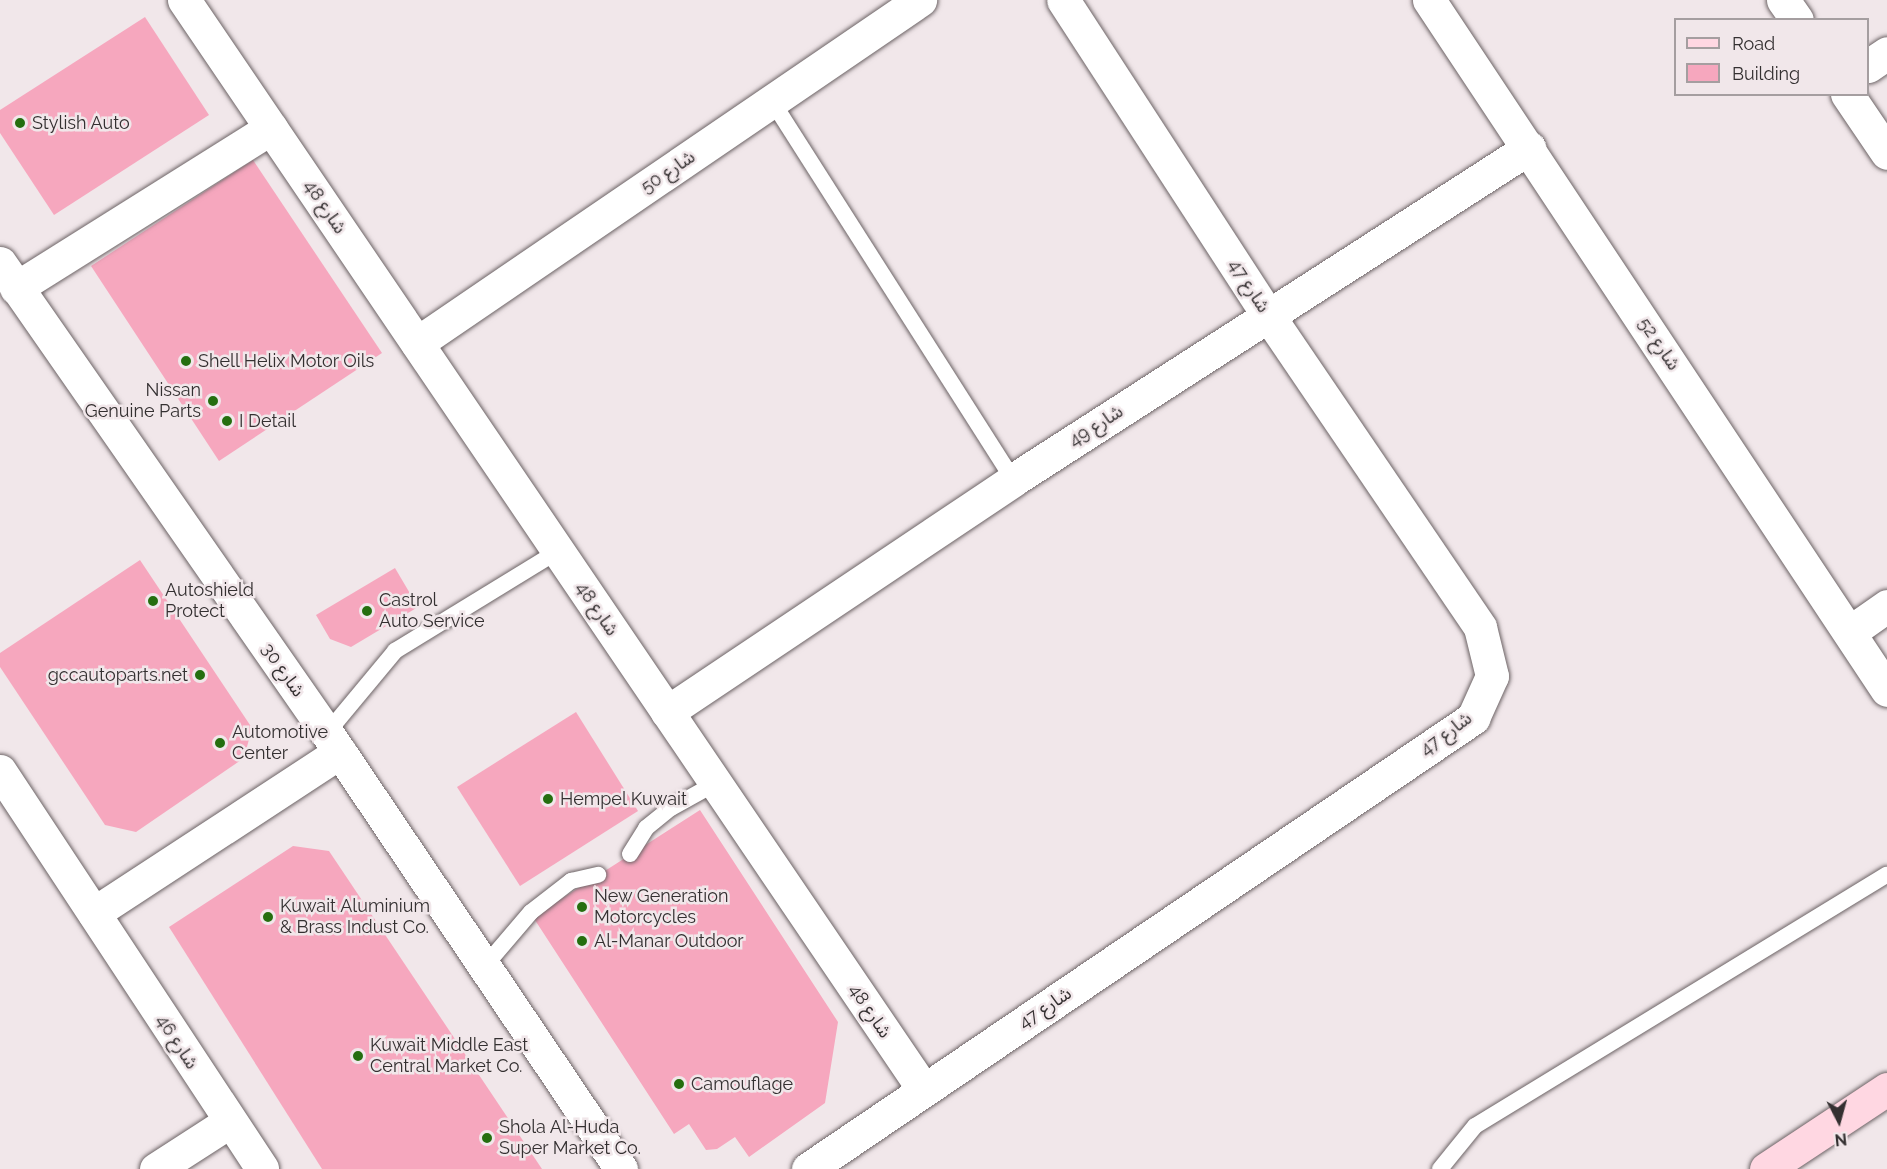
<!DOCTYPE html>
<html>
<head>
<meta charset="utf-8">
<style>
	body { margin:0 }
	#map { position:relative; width:1887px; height:1169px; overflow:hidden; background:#f1e7ea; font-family:Raleway,"Noto Sans Arabic",sans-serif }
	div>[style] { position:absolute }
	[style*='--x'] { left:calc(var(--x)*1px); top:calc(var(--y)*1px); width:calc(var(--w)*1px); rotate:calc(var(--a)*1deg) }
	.building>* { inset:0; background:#f6a7be }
	.roads { filter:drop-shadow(0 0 2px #6c6365) drop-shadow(0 0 2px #6c6365) }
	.lane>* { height:16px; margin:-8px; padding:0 8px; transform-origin:8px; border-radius:8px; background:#fff }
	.street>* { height:33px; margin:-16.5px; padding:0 16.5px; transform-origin:16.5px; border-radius:16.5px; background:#fff }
	.secondary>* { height:33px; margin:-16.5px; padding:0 16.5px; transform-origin:16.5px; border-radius:16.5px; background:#fff }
	.primary>* { height:33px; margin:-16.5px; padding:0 16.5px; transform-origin:16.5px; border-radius:16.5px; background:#ffd7e2 }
	.dots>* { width:16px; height:16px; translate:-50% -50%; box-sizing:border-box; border:3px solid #f1e7ea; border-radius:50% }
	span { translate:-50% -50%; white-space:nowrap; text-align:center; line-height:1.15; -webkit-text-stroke:5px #f1e7ea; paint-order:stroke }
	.poi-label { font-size:18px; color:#343031 }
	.left { translate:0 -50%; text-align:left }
	.right { translate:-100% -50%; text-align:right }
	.street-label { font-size:18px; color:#343031 }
	.legend { position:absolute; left:1674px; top:18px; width:195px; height:78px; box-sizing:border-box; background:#f1e7ea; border:2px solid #a59ea0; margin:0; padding:8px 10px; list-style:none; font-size:18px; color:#343031 }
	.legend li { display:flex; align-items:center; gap:12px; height:30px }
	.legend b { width:30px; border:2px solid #a59ea0 }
	.north { position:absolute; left:1809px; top:1091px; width:60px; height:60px; -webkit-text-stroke:4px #f1e7ea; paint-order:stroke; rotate:174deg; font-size:16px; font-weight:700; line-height:24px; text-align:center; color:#343031 }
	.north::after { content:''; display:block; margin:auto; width:21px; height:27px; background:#343031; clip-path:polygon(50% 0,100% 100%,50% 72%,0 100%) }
</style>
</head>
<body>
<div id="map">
	<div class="building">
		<div style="clip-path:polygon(145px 17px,209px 115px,54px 215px,0 133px,0 110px)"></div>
		<div style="clip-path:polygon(253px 160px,382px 353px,219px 461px,91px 266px)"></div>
		<div style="clip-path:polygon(140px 560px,252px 728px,244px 758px,136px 832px,105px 825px,0 667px,0 653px)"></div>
		<div style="clip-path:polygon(395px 568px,418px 607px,351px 647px,330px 639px,316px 615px)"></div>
		<div style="clip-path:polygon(576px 712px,638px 811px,520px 886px,457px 787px)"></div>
		<div style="clip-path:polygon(700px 810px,838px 1022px,825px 1103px,749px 1157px,735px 1137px,717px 1149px,706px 1150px,689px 1124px,674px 1134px,533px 917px)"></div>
		<div style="clip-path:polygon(293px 846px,329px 851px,542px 1169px,322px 1169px,169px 927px)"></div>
	</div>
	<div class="roads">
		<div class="lane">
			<div style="--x:772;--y:101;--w:449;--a:57.5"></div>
			<div style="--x:327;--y:733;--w:107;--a:-50.3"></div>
			<div style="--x:395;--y:651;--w:191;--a:-31.5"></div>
			<div style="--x:630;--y:854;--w:31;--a:-58"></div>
			<div style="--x:646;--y:828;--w:32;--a:-39"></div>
			<div style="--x:671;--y:808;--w:51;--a:-29.1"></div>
			<div style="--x:484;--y:967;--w:72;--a:-49.5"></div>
			<div style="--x:531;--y:912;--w:51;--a:-37.8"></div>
			<div style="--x:571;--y:881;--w:28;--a:-13"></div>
			<div style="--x:1440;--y:1169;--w:55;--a:-50.9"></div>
			<div style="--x:1475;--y:1126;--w:482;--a:-31.4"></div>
		</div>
		<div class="street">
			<div style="--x:184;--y:0;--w:1317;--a:55.83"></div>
			<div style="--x:1429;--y:0;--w:828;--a:56.43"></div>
			<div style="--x:1783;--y:0;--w:24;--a:55"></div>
			<div style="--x:1868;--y:66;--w:23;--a:-34"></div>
			<div style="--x:1847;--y:94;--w:71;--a:55.9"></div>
			<div style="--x:16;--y:288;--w:301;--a:-32.1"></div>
			<div style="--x:417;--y:343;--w:609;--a:-34.29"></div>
			<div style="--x:1850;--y:632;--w:45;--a:-35.1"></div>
			<div style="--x:667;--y:712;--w:417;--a:-33.8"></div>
			<div style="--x:1013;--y:480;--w:614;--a:-32.76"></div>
			<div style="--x:0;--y:771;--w:476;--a:56.6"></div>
			<div style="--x:94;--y:913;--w:294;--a:-33.2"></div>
			<div style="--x:156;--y:1169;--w:87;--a:-32.8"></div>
			<div style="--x:808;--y:1169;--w:804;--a:-34.14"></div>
			<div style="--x:1473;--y:718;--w:46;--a:-65.7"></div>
			<div style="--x:1492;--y:676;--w:50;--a:-103.8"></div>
			<div style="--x:1480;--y:627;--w:379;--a:-124.2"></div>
			<div style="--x:1267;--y:314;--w:374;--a:-123"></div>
		</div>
		<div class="secondary">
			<div style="--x:0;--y:263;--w:573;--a:55.17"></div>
			<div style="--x:327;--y:733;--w:526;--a:56.01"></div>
		</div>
		<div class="primary">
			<div style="--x:1766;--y:1169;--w:145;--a:-33.5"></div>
		</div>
	</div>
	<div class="dots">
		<div style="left:20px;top:123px;background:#256e0f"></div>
		<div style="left:186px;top:361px;background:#256e0f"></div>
		<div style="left:213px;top:401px;background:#256e0f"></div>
		<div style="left:227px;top:421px;background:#256e0f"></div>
		<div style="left:153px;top:601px;background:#256e0f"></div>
		<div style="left:367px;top:611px;background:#256e0f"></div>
		<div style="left:200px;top:675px;background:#256e0f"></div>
		<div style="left:220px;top:743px;background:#256e0f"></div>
		<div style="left:548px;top:799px;background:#256e0f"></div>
		<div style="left:582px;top:907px;background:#256e0f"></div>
		<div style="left:268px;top:917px;background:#256e0f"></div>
		<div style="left:582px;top:941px;background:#256e0f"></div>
		<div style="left:358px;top:1056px;background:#256e0f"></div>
		<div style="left:679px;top:1084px;background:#256e0f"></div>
		<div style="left:487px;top:1138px;background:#256e0f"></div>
	</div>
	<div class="poi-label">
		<span class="left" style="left:32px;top:123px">Stylish Auto</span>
		<span class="left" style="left:198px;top:361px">Shell Helix Motor Oils</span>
		<span class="right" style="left:201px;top:401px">Nissan<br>Genuine Parts</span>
		<span class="left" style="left:239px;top:421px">I Detail</span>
		<span class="left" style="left:165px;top:601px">Autoshield<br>Protect</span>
		<span class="left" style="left:379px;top:611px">Castrol<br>Auto Service</span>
		<span class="right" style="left:188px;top:675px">gccautoparts.net</span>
		<span class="left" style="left:232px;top:743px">Automotive<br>Center</span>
		<span class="left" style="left:560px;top:799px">Hempel Kuwait</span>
		<span class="left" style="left:594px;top:907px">New Generation<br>Motorcycles</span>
		<span class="left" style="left:280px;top:917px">Kuwait Aluminium<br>&amp; Brass Indust Co.</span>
		<span class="left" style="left:594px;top:941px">Al-Manar Outdoor</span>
		<span class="left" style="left:370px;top:1056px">Kuwait Middle East<br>Central Market Co.</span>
		<span class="left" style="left:691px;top:1084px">Camouflage</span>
		<span class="left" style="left:499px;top:1138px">Shola Al-Huda<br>Super Market Co.</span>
	</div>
	<div class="street-label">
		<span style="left:668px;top:172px;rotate:-34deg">شارع 50</span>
		<span style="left:325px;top:207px;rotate:56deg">شارع 48</span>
		<span style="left:1249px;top:286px;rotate:57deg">شارع 47</span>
		<span style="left:1659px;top:344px;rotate:56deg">شارع 52</span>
		<span style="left:1096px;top:426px;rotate:-33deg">شارع 49</span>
		<span style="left:597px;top:609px;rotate:56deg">شارع 48</span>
		<span style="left:283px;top:670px;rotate:55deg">شارع 30</span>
		<span style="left:1446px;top:734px;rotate:-37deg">شارع 47</span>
		<span style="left:1045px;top:1008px;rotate:-34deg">شارع 47</span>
		<span style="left:870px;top:1011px;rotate:56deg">شارع 48</span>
		<span style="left:177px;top:1042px;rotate:57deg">شارع 46</span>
	</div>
	<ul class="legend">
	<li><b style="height:8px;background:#ffd7e2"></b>Road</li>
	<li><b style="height:16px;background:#f6a7be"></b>Building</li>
	</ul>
	<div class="north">N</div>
</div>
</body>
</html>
